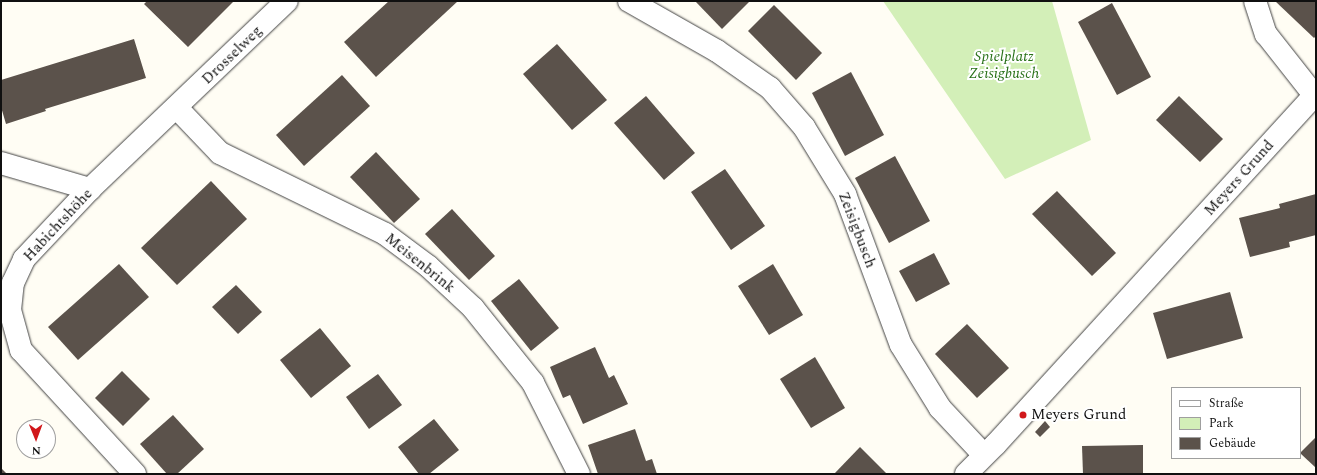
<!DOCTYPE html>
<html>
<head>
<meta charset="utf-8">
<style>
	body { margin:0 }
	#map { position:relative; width:1317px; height:475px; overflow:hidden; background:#fffdf4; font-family:Spectral,serif }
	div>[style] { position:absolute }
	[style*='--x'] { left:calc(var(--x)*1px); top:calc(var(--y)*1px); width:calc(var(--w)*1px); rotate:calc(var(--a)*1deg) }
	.green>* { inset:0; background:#d3efb8 }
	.building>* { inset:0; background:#5b524b }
	.roads { filter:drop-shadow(0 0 1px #434343) drop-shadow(0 0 1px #434343) }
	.minor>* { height:22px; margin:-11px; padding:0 11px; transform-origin:11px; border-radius:11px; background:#fff }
	.dots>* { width:11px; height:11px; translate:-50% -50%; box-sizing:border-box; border:2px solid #fff; border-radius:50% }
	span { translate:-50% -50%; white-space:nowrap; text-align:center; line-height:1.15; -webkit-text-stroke:4px #fff; paint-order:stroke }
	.street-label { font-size:15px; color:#101010 }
	.park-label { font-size:15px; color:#287118; font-style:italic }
	.poi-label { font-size:15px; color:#101010 }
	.left { translate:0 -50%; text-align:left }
	.frame { position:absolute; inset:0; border:2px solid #101010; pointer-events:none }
	.legend { position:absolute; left:1171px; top:387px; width:130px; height:72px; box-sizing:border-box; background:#fff; border:1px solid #9f9f9f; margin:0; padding:5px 7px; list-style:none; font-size:12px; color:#101010 }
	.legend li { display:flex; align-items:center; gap:8px; height:20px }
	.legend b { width:20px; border:1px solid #9f9f9f }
	.north { position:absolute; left:16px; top:419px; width:40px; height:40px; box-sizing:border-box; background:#fff; border:1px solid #9f9f9f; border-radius:50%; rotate:179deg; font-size:11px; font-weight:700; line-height:16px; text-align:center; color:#101010 }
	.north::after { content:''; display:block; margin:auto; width:14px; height:18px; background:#d1181b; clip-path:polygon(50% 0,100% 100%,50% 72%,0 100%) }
</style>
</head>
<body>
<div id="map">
	<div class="green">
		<div style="clip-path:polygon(883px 1px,1052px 1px,1091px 140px,1005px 179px)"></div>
	</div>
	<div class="building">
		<div style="clip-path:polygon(147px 1px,182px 2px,234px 1px,188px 47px,144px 4px)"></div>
		<div style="clip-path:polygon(389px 1px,458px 1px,376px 77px,344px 42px)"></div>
		<div style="clip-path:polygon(695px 1px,750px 1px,722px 29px)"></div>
		<div style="clip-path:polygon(1275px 1px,1316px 1px,1316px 36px,1314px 38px)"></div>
		<div style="clip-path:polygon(1112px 3px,1151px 77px,1117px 95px,1078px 22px)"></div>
		<div style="clip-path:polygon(774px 5px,822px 53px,796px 80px,748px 31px)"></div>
		<div style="clip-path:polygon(134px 39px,146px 78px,45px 109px,46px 111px,6px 124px,1px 107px,1px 80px)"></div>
		<div style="clip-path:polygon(557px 44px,607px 100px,572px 130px,523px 74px)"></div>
		<div style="clip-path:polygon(851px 72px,884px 135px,845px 156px,812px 93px)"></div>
		<div style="clip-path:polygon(342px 75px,370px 106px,304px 166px,276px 135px)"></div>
		<div style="clip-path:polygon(646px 96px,695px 153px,664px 180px,614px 123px)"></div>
		<div style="clip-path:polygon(1179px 96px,1223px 139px,1200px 162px,1156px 120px)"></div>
		<div style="clip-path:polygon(376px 152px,420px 199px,394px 223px,350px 177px)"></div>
		<div style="clip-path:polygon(895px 156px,930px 221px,889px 243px,855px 178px)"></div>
		<div style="clip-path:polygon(725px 169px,765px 226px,731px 250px,691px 192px)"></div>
		<div style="clip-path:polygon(211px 181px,247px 219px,177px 285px,141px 248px)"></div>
		<div style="clip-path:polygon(1057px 191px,1116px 253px,1092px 276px,1032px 214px)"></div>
		<div style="clip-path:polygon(1316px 194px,1316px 235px,1289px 242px,1290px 247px,1250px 257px,1239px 218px,1280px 208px,1279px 204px)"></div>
		<div style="clip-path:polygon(452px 209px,495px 256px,469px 280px,425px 234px)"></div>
		<div style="clip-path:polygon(934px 253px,950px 284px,916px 302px,899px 271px)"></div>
		<div style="clip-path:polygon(119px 264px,149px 297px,78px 360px,48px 327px)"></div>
		<div style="clip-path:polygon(773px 264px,803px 315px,769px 335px,738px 286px)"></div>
		<div style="clip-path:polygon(519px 279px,559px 328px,531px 351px,491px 301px)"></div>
		<div style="clip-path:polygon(236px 285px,262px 312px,238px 334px,212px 307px)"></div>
		<div style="clip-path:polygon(1230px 292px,1243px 338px,1167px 359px,1153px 313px)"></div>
		<div style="clip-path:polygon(967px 324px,1009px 368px,977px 398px,935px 354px)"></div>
		<div style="clip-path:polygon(320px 328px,351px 366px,311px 398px,280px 360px)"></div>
		<div style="clip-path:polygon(595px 347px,609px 378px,614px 375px,628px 404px,583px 424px,570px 395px,563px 398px,550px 367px)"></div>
		<div style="clip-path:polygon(815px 357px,845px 408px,811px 428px,780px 379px)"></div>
		<div style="clip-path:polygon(122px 371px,150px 399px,123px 426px,95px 398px)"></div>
		<div style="clip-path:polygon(378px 374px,402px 405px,369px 429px,346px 397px)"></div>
		<div style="clip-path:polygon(173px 415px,204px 449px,177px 474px,167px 474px,140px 444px)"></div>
		<div style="clip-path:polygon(434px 419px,459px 450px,429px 474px,419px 474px,398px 447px)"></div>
		<div style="clip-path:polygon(1045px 421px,1050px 427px,1040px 437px,1035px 432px)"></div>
		<div style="clip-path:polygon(635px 429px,646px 461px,652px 459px,657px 474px,598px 474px,588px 445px)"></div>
		<div style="clip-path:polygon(1316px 437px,1316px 468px,1300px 453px)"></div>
		<div style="clip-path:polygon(1143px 445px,1143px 474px,1083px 474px,1082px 446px)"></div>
		<div style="clip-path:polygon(860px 447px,887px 474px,834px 474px)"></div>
		<div style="clip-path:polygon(1px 468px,7px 474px,1px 474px)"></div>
	</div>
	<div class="roads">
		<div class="minor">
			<div style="--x:629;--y:1;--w:101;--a:29.6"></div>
			<div style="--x:717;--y:51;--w:65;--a:34.9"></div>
			<div style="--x:770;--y:88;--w:52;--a:48.9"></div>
			<div style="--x:804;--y:127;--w:79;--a:58.5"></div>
			<div style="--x:845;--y:194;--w:161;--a:69.7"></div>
			<div style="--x:901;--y:345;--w:74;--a:58.2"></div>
			<div style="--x:940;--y:408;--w:64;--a:46.9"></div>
			<div style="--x:1255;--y:1;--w:35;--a:72"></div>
			<div style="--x:1266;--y:34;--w:78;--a:51.8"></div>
			<div style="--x:177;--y:108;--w:62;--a:46.3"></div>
			<div style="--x:220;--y:153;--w:184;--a:26.1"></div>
			<div style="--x:385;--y:234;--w:54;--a:36.7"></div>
			<div style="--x:428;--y:266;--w:62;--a:43"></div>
			<div style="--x:473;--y:308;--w:96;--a:51.3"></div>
			<div style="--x:533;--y:383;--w:102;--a:63.2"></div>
			<div style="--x:1;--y:163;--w:93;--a:16.3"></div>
			<div style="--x:135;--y:474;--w:168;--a:-132.6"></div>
			<div style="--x:21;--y:350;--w:41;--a:-105.4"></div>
			<div style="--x:10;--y:310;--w:27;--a:-84"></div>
			<div style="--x:13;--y:283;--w:26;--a:-65"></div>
			<div style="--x:24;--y:259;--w:96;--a:-46.7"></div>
			<div style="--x:90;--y:189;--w:272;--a:-43.7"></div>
			<div style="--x:966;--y:474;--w:42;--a:-45"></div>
			<div style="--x:996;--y:444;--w:475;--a:-47.6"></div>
		</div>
	</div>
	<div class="dots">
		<div style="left:1023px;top:415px;background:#d1181b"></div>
	</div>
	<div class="street-label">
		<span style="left:232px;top:55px;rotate:-44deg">Drosselweg</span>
		<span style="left:1239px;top:178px;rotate:-48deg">Meyers Grund</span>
		<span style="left:58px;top:225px;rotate:-47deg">Habichtshöhe</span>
		<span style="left:857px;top:230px;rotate:69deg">Zeisigbusch</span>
		<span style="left:420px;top:263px;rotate:39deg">Meisenbrink</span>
	</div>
	<div class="park-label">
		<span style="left:1004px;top:65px">Spielplatz<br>Zeisigbusch</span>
	</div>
	<div class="poi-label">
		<span class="left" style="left:1031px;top:415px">Meyers Grund</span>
	</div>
	<div class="frame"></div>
	<ul class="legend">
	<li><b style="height:5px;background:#fff"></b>Straße</li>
	<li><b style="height:11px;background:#d3efb8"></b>Park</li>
	<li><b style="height:11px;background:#5b524b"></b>Gebäude</li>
	</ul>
	<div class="north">N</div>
</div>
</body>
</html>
